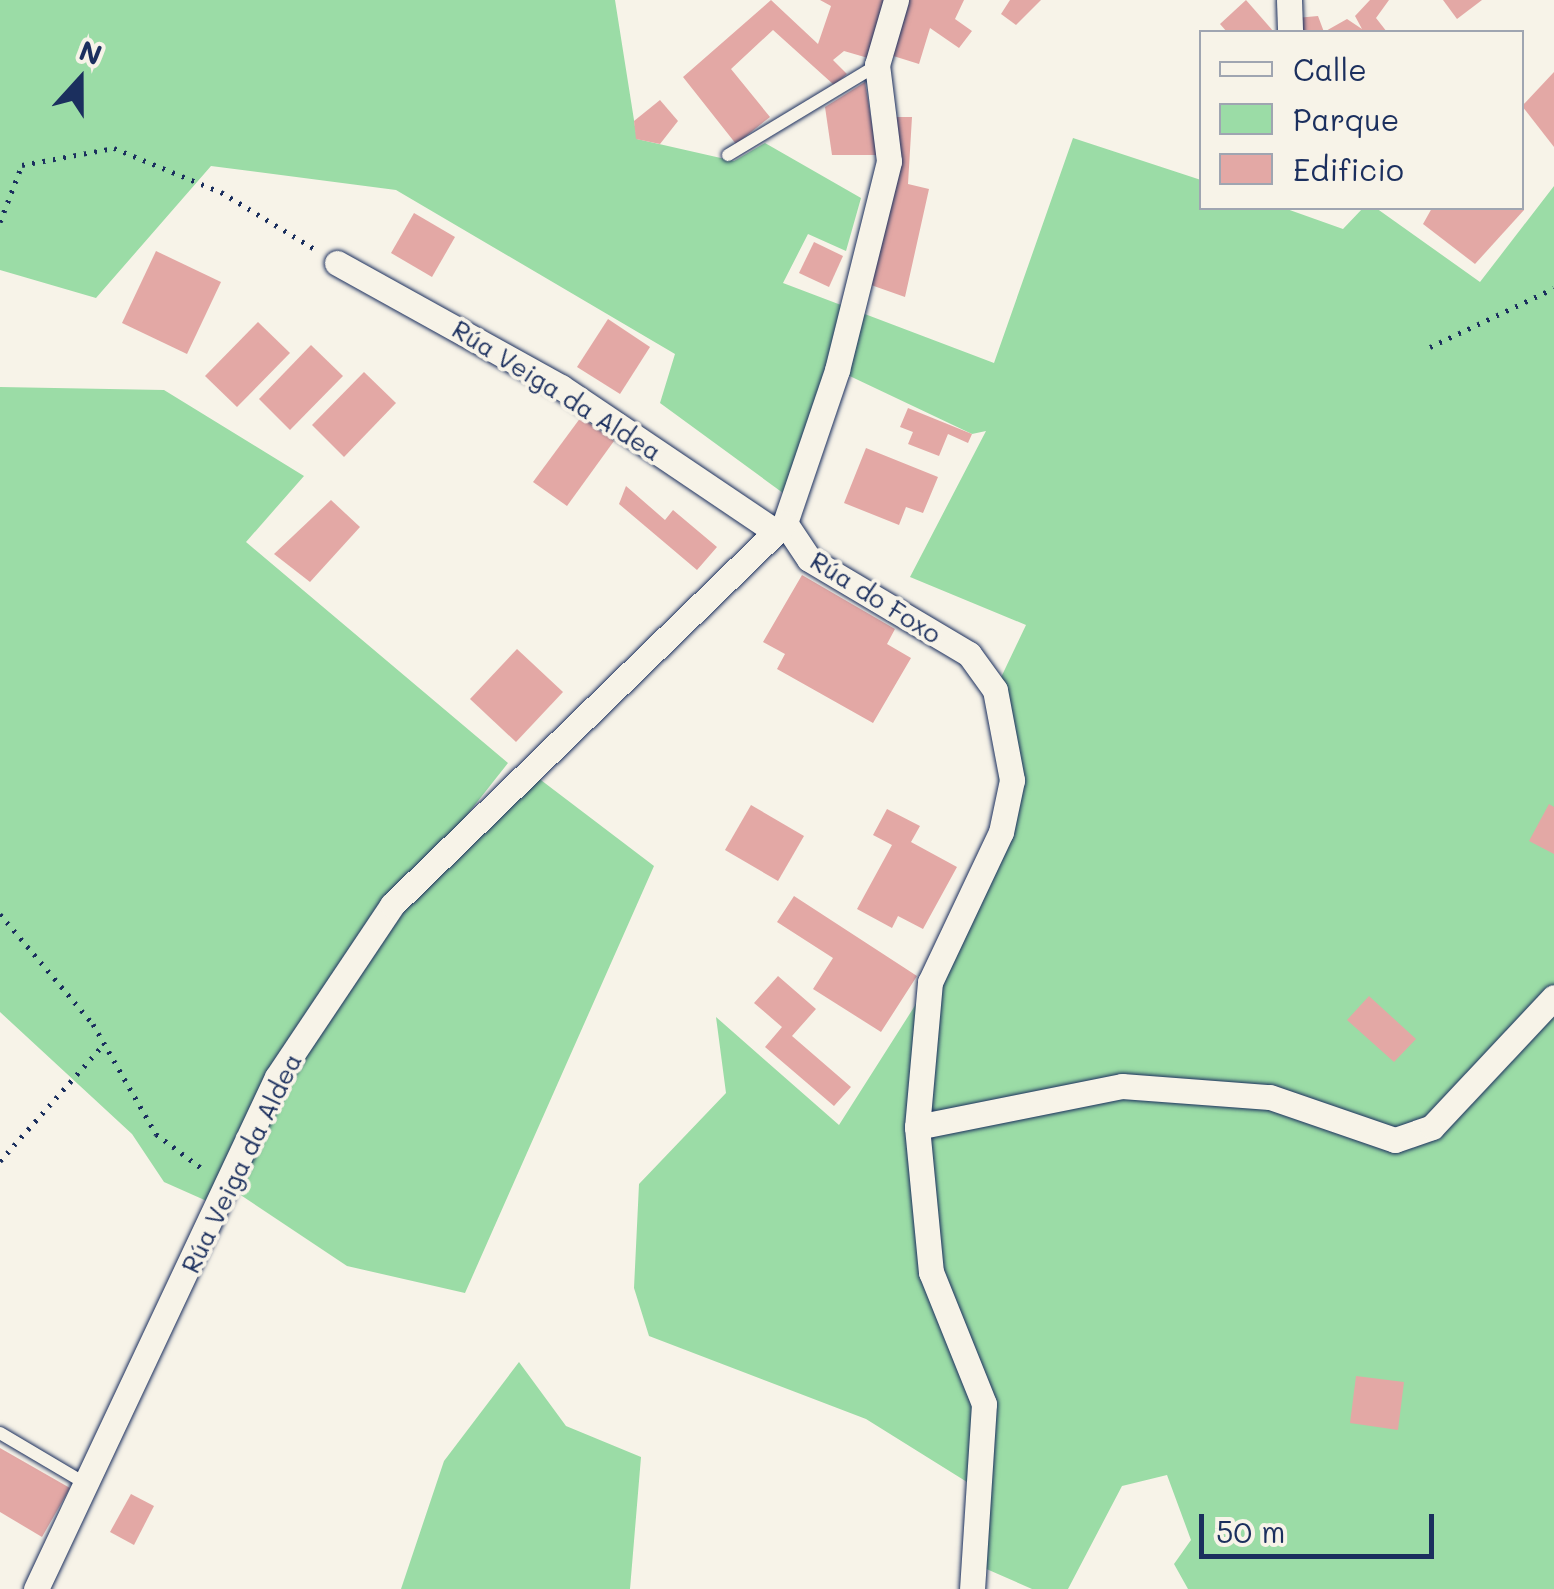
<!DOCTYPE html>
<html>
<head>
<meta charset="utf-8">
<style>
	body { margin:0 }
	#map { position:relative; width:1554px; height:1589px; overflow:hidden; background:#f7f3e8; font-family:Mali,sans-serif }
	div>[style] { position:absolute }
	[style*='--x'] { left:calc(var(--x)*1px); top:calc(var(--y)*1px); width:calc(var(--w)*1px); rotate:calc(var(--a)*1deg) }
	.green>* { inset:0; background:#9bdca6 }
	.building>* { inset:0; background:#e3a8a5 }
	.path>* { height:5px; margin-top:-2.5px; transform-origin:0; background:repeating-linear-gradient(90deg,#1b2f5e 0 2.5px,transparent 0 10.5px) }
	.roads { filter:drop-shadow(0 0 2px #1b2f5e) drop-shadow(0 0 2px #1b2f5e) }
	.lane>* { height:12px; margin:-6px; padding:0 6px; transform-origin:6px; border-radius:6px; background:#f7f3e8 }
	.street>* { height:25px; margin:-12.5px; padding:0 12.5px; transform-origin:12.5px; border-radius:12.5px; background:#f7f3e8 }
	span { translate:-50% -50%; white-space:nowrap; text-align:center; line-height:1.15; -webkit-text-stroke:8px #f7f3e8; paint-order:stroke }
	.street-label { font-size:25px; color:#1b2f5e }
	.legend { position:absolute; left:1199px; top:30px; width:325px; height:180px; box-sizing:border-box; background:#f7f3e8; border:2px solid #9fa5b1; margin:0; padding:12px 18px; list-style:none; font-size:30px; color:#1b2f5e }
	.legend li { display:flex; align-items:center; gap:20px; height:50px }
	.legend b { width:50px; border:2px solid #9fa5b1 }
	.north { position:absolute; left:30px; top:30px; width:100px; height:100px; -webkit-text-stroke:8px #f7f3e8; paint-order:stroke; rotate:21deg; font-size:28px; font-weight:700; line-height:40px; text-align:center; color:#1b2f5e }
	.north::after { content:''; display:block; margin:auto; width:35px; height:45px; background:#1b2f5e; clip-path:polygon(50% 0,100% 100%,50% 72%,0 100%) }
	.scale { position:absolute; left:1199px; top:1514px; width:235px; height:45px; box-sizing:border-box; border:5px solid #1b2f5e; border-top:0; padding-left:12px; font-size:30px; line-height:35px; white-space:nowrap; color:#1b2f5e; -webkit-text-stroke:8px #f7f3e8; paint-order:stroke }
</style>
</head>
<body>
<div id="map">
	<div class="green">
		<div style="clip-path:polygon(0 0,615px 0,637px 139px,734px 161px,765px 143px,861px 198px,846px 251px,808px 234px,783px 283px,994px 363px,1073px 138px,1201px 180px,1202px 208px,1284px 208px,1343px 229px,1363px 208px,1376px 208px,1480px 282px,1554px 186px,1554px 1589px,1188px 1589px,1174px 1564px,1191px 1540px,1167px 1475px,1122px 1486px,1068px 1589px,1032px 1589px,975px 1564px,983px 1492px,866px 1419px,649px 1336px,634px 1288px,639px 1184px,726px 1093px,716px 1017px,839px 1125px,930px 982px,1001px 832px,995px 690px,1026px 625px,910px 577px,986px 431px,972px 434px,837px 370px,783px 493px,660px 403px,675px 354px,396px 190px,211px 166px,96px 298px,0 270px)"></div>
		<div style="clip-path:polygon(0 387px,164px 390px,304px 476px,246px 542px,508px 763px,418px 877px,529px 771px,654px 866px,465px 1293px,347px 1266px,230px 1188px,218px 1206px,164px 1182px,132px 1134px,0 1012px)"></div>
		<div style="clip-path:polygon(519px 1362px,566px 1426px,641px 1457px,630px 1589px,401px 1589px,444px 1461px)"></div>
	</div>
	<div class="building">
		<div style="clip-path:polygon(771px 0,818px 44px,831px 6px,820px 0,889px 0,868px 58px,844px 51px,833px 60px,847px 74px,834px 85px,773px 30px,731px 69px,770px 117px,736px 144px,683px 77px)"></div>
		<div style="clip-path:polygon(904px 0,964px 0,955px 19px,972px 31px,959px 48px,930px 28px,919px 64px,887px 54px)"></div>
		<div style="clip-path:polygon(1010px 0,1041px 0,1016px 25px,1001px 14px)"></div>
		<div style="clip-path:polygon(1246px 0,1274px 32px,1227px 32px,1220px 24px)"></div>
		<div style="clip-path:polygon(1370px 0,1389px 0,1376px 18px,1387px 32px,1297px 32px,1296px 18px,1318px 16px,1324px 32px,1347px 19px,1362px 29px,1355px 16px)"></div>
		<div style="clip-path:polygon(1443px 0,1482px 0,1457px 19px)"></div>
		<div style="clip-path:polygon(1554px 72px,1554px 147px,1522px 106px)"></div>
		<div style="clip-path:polygon(865px 82px,877px 155px,832px 155px,825px 107px)"></div>
		<div style="clip-path:polygon(660px 100px,678px 121px,660px 144px,636px 139px,634px 121px)"></div>
		<div style="clip-path:polygon(894px 117px,912px 117px,908px 184px,929px 189px,905px 297px,871px 285px)"></div>
		<div style="clip-path:polygon(1432px 208px,1519px 208px,1524px 210px,1475px 264px,1423px 224px)"></div>
		<div style="clip-path:polygon(414px 213px,455px 237px,432px 277px,391px 253px)"></div>
		<div style="clip-path:polygon(814px 242px,843px 256px,829px 287px,799px 273px)"></div>
		<div style="clip-path:polygon(156px 251px,221px 282px,187px 354px,122px 323px)"></div>
		<div style="clip-path:polygon(608px 319px,650px 347px,620px 394px,577px 367px)"></div>
		<div style="clip-path:polygon(258px 322px,290px 353px,237px 407px,205px 376px)"></div>
		<div style="clip-path:polygon(311px 345px,343px 376px,290px 430px,259px 399px)"></div>
		<div style="clip-path:polygon(364px 372px,396px 403px,344px 457px,312px 425px)"></div>
		<div style="clip-path:polygon(908px 408px,972px 434px,968px 443px,948px 434px,939px 456px,908px 444px,913px 432px,900px 427px)"></div>
		<div style="clip-path:polygon(581px 417px,614px 441px,567px 506px,533px 482px)"></div>
		<div style="clip-path:polygon(866px 448px,938px 477px,923px 513px,906px 507px,899px 525px,844px 503px)"></div>
		<div style="clip-path:polygon(626px 486px,665px 520px,673px 510px,717px 547px,697px 570px,619px 504px)"></div>
		<div style="clip-path:polygon(331px 500px,360px 527px,310px 582px,274px 554px)"></div>
		<div style="clip-path:polygon(802px 575px,895px 629px,887px 644px,911px 658px,873px 723px,777px 669px,785px 654px,763px 642px)"></div>
		<div style="clip-path:polygon(517px 649px,563px 692px,516px 742px,470px 699px)"></div>
		<div style="clip-path:polygon(1549px 804px,1554px 807px,1554px 854px,1529px 841px)"></div>
		<div style="clip-path:polygon(751px 805px,804px 836px,778px 881px,725px 850px)"></div>
		<div style="clip-path:polygon(887px 809px,920px 826px,911px 842px,957px 867px,923px 929px,898px 916px,892px 928px,857px 909px,892px 845px,873px 835px)"></div>
		<div style="clip-path:polygon(794px 896px,917px 976px,881px 1032px,813px 989px,833px 958px,777px 922px)"></div>
		<div style="clip-path:polygon(778px 976px,816px 1009px,792px 1036px,851px 1087px,834px 1106px,765px 1047px,782px 1027px,754px 1003px)"></div>
		<div style="clip-path:polygon(1369px 996px,1416px 1039px,1394px 1062px,1347px 1020px)"></div>
		<div style="clip-path:polygon(1356px 1376px,1404px 1382px,1398px 1430px,1350px 1423px)"></div>
		<div style="clip-path:polygon(0 1448px,70px 1488px,42px 1537px,0 1512px)"></div>
		<div style="clip-path:polygon(131px 1494px,154px 1506px,134px 1545px,110px 1532px)"></div>
	</div>
	<div class="path">
		<div style="--x:0;--y:222;--w:61;--a:-68.9"></div>
		<div style="--x:22;--y:165;--w:94;--a:-10.5"></div>
		<div style="--x:114;--y:148;--w:116;--a:22.4"></div>
		<div style="--x:221;--y:192;--w:108;--a:31.3"></div>
		<div style="--x:1430;--y:347;--w:137;--a:-25.4"></div>
		<div style="--x:0;--y:914;--w:144;--a:49.8"></div>
		<div style="--x:93;--y:1024;--w:127;--a:60.2"></div>
		<div style="--x:156;--y:1134;--w:60;--a:36.9"></div>
		<div style="--x:0;--y:1161;--w:157;--a:-48.4"></div>
	</div>
	<div class="roads">
		<div class="lane">
			<div style="--x:728;--y:155;--w:174;--a:-31.1"></div>
			<div style="--x:0;--y:1433;--w:102;--a:30.6"></div>
		</div>
		<div class="street">
			<div style="--x:1289;--y:0;--w:32;--a:88"></div>
			<div style="--x:337;--y:263;--w:256;--a:29"></div>
			<div style="--x:561;--y:387;--w:252;--a:34"></div>
			<div style="--x:785;--y:523;--w:43;--a:56.3"></div>
			<div style="--x:809;--y:559;--w:186;--a:30.7"></div>
			<div style="--x:969;--y:654;--w:44;--a:54.2"></div>
			<div style="--x:995;--y:690;--w:92;--a:79.3"></div>
			<div style="--x:1012;--y:780;--w:53;--a:101.9"></div>
			<div style="--x:1001;--y:832;--w:166;--a:115.3"></div>
			<div style="--x:930;--y:982;--w:146;--a:95.1"></div>
			<div style="--x:917;--y:1127;--w:146;--a:84.5"></div>
			<div style="--x:931;--y:1272;--w:142;--a:68.1"></div>
			<div style="--x:984;--y:1404;--w:185;--a:93.7"></div>
			<div style="--x:785;--y:523;--w:162;--a:-71.2"></div>
			<div style="--x:837;--y:370;--w:215;--a:-76"></div>
			<div style="--x:889;--y:161;--w:97;--a:-97.1"></div>
			<div style="--x:877;--y:65;--w:68;--a:-73.7"></div>
			<div style="--x:917;--y:1127;--w:209;--a:-11.3"></div>
			<div style="--x:1122;--y:1086;--w:148;--a:4.3"></div>
			<div style="--x:1270;--y:1097;--w:132;--a:19"></div>
			<div style="--x:1395;--y:1140;--w:39;--a:-19"></div>
			<div style="--x:1432;--y:1127;--w:178;--a:-46.8"></div>
			<div style="--x:36;--y:1589;--w:566;--a:-64.79"></div>
			<div style="--x:277;--y:1077;--w:207;--a:-56.2"></div>
			<div style="--x:392;--y:905;--w:548;--a:-44.19"></div>
		</div>
	</div>
	<div class="street-label">
		<span style="left:557px;top:390px;rotate:32deg">Rúa Veiga da Aldea</span>
		<span style="left:876px;top:597px;rotate:32deg">Rúa do Foxo</span>
		<span style="left:241px;top:1163px;rotate:-64deg">Rúa Veiga da Aldea</span>
	</div>
	<ul class="legend">
	<li><b style="height:12px;background:#f7f3e8"></b>Calle</li>
	<li><b style="height:28px;background:#9bdca6"></b>Parque</li>
	<li><b style="height:28px;background:#e3a8a5"></b>Edificio</li>
	</ul>
	<div class="north">N</div>
	<div class="scale">50 m</div>
</div>
</body>
</html>
